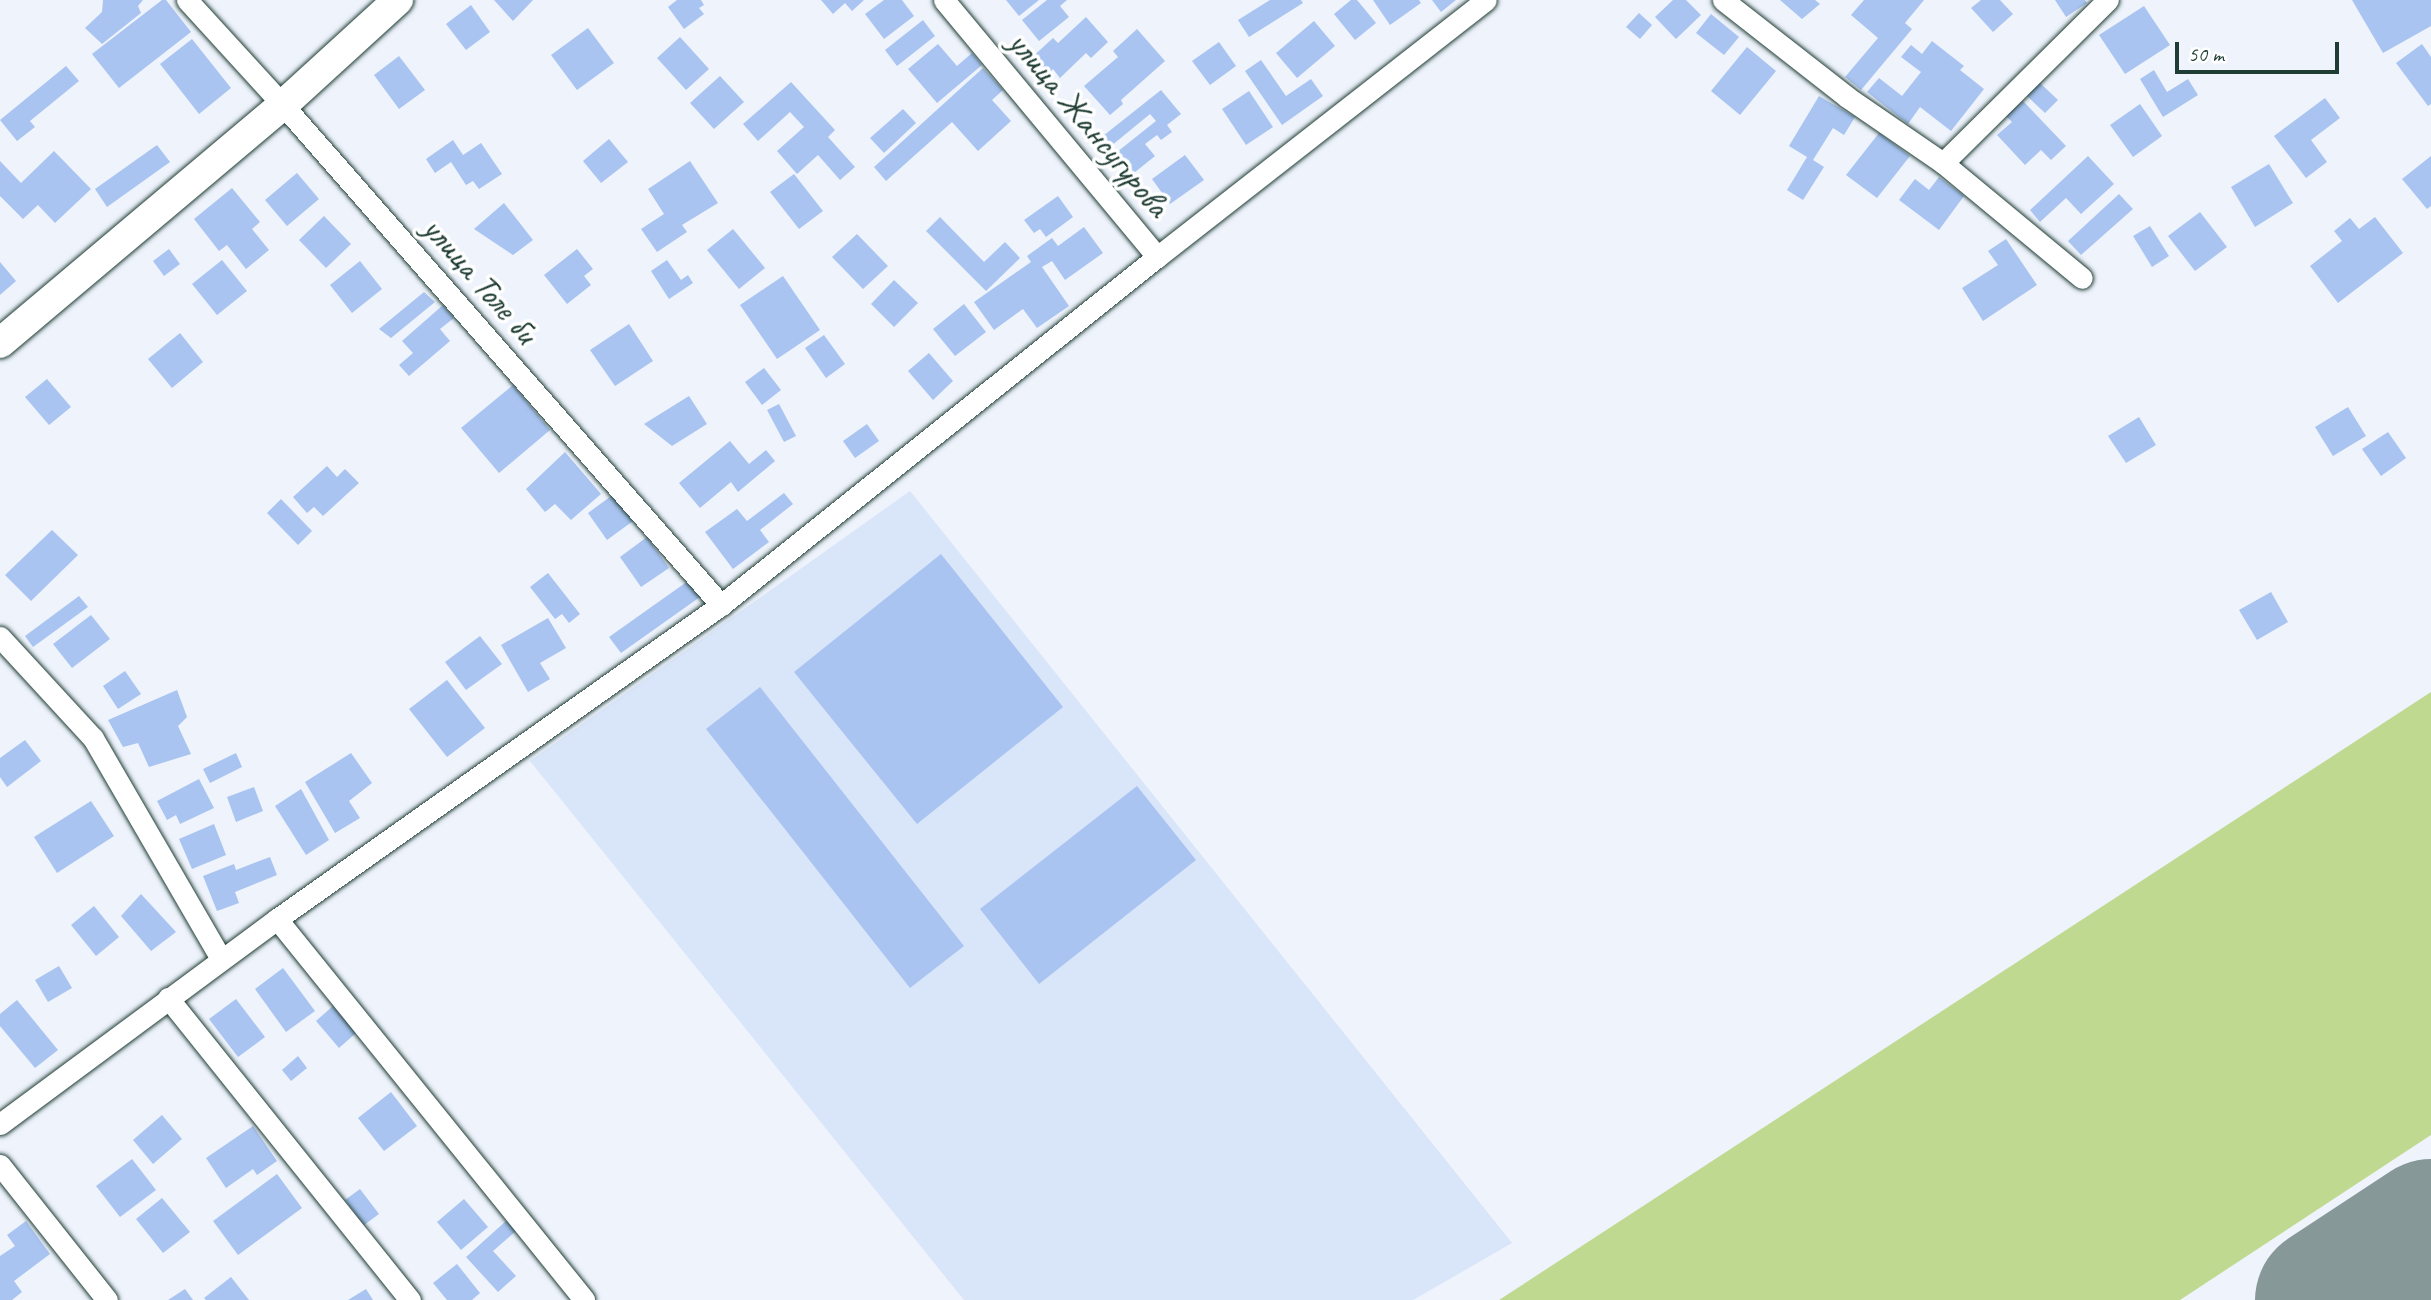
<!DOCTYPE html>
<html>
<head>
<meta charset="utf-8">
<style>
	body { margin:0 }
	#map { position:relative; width:2431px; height:1300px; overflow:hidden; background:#eef3fc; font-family:Caveat,sans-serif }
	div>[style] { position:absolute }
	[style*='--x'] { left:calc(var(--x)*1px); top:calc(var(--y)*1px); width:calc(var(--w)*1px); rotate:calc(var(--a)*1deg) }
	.built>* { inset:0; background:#d9e5f9 }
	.green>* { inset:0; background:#c0d990 }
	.taxiway>* { height:60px; margin:-30px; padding:0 30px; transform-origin:30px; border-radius:30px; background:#869898 }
	.runway>* { height:149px; margin:-74.5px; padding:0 74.5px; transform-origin:74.5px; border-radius:74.5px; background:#869898 }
	.building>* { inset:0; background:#a9c4f1 }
	.roads { filter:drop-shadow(0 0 2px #1f3d34) drop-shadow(0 0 2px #1f3d34) }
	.street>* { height:21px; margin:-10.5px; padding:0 10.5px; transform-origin:10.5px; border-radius:10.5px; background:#fff }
	.secondary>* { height:30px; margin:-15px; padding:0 15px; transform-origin:15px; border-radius:15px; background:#fff }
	span { translate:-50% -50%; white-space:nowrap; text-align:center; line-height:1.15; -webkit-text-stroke:7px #fff; paint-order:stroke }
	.street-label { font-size:35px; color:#1f3d34 }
	.scale { position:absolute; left:2175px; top:42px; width:164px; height:32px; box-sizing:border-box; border:4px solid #1f3d34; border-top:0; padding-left:9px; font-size:21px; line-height:24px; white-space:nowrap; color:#1f3d34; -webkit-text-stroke:5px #fff; paint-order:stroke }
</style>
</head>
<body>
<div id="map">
	<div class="built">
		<div style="clip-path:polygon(910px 491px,1512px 1243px,1413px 1300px,964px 1300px,530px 761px)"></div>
	</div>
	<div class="green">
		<div style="clip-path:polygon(2431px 692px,2431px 1135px,2180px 1300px,1499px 1300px)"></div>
	</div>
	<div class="taxiway">
		<div style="--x:2350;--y:1300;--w:30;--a:-56"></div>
	</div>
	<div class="runway">
		<div style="--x:2329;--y:1300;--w:122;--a:-33.3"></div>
	</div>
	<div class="building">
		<div style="clip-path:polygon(103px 0,143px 0,138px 6px,141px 13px,102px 44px,85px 28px,102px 12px)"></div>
		<div style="clip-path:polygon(162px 0,166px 0,191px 32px,119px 88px,92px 54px)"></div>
		<div style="clip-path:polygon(494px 0,533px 0,513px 21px)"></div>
		<div style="clip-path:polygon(677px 0,701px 0,704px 5px,699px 8px,704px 14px,684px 29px,668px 7px)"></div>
		<div style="clip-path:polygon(821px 0,864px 0,852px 11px,845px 3px,833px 14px)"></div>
		<div style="clip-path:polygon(884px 0,902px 0,914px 16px,884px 39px,865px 14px)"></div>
		<div style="clip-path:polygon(1006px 0,1039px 0,1019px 16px)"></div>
		<div style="clip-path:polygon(1047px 0,1067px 0,1060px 6px,1069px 17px,1039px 41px,1022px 20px)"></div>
		<div style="clip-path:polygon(1270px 0,1301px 0,1303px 3px,1249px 37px,1238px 20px)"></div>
		<div style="clip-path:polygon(1351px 0,1357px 0,1376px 23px,1355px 40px,1334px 14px)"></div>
		<div style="clip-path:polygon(1373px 0,1419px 0,1421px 3px,1390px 25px)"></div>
		<div style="clip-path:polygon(1432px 0,1456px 0,1441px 12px)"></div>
		<div style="clip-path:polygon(1673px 0,1686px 0,1701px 15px,1676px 39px,1655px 17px)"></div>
		<div style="clip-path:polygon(1780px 0,1815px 0,1820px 4px,1802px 19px)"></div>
		<div style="clip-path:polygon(1864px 0,1924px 0,1905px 23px,1912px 29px,1861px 90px,1845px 77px,1878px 38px,1851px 15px)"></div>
		<div style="clip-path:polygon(1981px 0,2000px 0,2013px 14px,1993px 32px,1971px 8px)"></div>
		<div style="clip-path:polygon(2055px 0,2085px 0,2087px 3px,2066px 17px)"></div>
		<div style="clip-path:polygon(2352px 0,2431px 0,2431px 26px,2383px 53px)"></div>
		<div style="clip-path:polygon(471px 5px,490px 32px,466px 50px,446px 24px)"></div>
		<div style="clip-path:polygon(2144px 6px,2170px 45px,2125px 74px,2099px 35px)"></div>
		<div style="clip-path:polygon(1639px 13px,1652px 25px,1640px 39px,1626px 27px)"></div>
		<div style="clip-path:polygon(1711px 14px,1739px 37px,1724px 55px,1696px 33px)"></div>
		<div style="clip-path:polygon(1086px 17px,1108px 42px,1091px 58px,1086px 53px,1060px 78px,1053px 69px,1044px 78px,1028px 61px,1053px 38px,1058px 43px)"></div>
		<div style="clip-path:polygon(923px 20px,935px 36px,897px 66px,885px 50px)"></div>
		<div style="clip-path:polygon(1314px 21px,1335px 46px,1297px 78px,1276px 53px)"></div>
		<div style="clip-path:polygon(588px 28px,614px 63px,577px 90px,551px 55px)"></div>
		<div style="clip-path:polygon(1137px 29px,1165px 61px,1121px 100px,1123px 104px,1110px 115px,1084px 86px,1118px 57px,1113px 51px)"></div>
		<div style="clip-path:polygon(680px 37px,709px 69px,686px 90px,657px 58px)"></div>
		<div style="clip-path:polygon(192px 39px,231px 88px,199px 114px,160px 64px)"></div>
		<div style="clip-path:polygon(1932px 41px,1964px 66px,1960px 70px,1984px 89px,1951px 131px,1920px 107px,1908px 124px,1867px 92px,1879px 78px,1902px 96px,1921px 72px,1901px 57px,1911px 45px,1922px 54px)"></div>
		<div style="clip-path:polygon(1219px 42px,1236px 66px,1210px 85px,1192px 61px)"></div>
		<div style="clip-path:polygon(938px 44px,957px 66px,972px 53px,982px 65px,937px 103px,908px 69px)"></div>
		<div style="clip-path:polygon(2422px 44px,2431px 57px,2431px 104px,2428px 106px,2396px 63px)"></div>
		<div style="clip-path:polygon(1747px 47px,1776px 71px,1740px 115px,1711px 91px)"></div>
		<div style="clip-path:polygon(399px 56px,425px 90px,399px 109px,374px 75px)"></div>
		<div style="clip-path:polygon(1261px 60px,1286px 96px,1311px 79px,1323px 96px,1282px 125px,1245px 71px)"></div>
		<div style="clip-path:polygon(66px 66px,79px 81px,30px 121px,35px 127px,17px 141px,0 120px)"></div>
		<div style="clip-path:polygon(983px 68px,1003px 90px,992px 100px,1011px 121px,978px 151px,952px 122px,886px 181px,874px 167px)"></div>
		<div style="clip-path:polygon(2154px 70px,2167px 92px,2188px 79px,2198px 95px,2163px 117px,2140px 79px)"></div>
		<div style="clip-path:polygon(720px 76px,744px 102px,714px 129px,690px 103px)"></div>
		<div style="clip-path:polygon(791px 82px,835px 130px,828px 137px,855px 167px,840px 180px,818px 155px,797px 174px,777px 151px,804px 127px,790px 112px,758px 141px,743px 124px)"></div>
		<div style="clip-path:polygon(2039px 82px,2058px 100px,2045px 113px,2026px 95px)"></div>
		<div style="clip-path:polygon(1161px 90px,1181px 114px,1167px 125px,1172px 132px,1161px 140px,1157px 135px,1145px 144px,1155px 156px,1129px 177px,1112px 156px,1156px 121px,1150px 114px,1111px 146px,1103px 136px)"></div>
		<div style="clip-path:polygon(1249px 91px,1273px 127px,1246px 145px,1222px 109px)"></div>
		<div style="clip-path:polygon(1819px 96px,1855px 117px,1844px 135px,1833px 128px,1813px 160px,1824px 167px,1803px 200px,1787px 190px,1807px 157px,1789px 146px)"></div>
		<div style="clip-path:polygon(2325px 98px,2340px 118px,2311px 140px,2327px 162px,2306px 178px,2274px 136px)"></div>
		<div style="clip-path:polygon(2023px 101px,2066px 146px,2051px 160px,2041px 150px,2025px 165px,1997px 135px,2012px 122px,2006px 116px)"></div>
		<div style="clip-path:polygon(2140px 104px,2162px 136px,2133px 157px,2110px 125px)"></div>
		<div style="clip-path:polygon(903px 109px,916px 123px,884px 153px,870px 138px)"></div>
		<div style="clip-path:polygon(1879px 133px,1910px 156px,1877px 198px,1846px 175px)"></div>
		<div style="clip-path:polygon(609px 139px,628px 162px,601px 183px,583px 161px)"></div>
		<div style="clip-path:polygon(453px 140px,463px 155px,481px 143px,502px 174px,479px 189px,473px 181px,466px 185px,451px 162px,435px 173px,426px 159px)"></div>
		<div style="clip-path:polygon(157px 145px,170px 162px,107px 207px,95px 189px)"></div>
		<div style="clip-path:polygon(54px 151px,91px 189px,55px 223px,38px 205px,23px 219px,0 196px,0 161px,21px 183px)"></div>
		<div style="clip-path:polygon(1185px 155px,1204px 180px,1170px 204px,1152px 179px)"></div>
		<div style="clip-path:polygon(2088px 156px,2114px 184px,2081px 214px,2066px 198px,2040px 222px,2030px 210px)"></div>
		<div style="clip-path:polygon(2431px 156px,2431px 206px,2427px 209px,2402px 179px)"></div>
		<div style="clip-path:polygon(690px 161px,718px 203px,682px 225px,687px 232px,657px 252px,641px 229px,664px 214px,648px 189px)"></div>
		<div style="clip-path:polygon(2269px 164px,2293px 203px,2255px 227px,2231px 187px)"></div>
		<div style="clip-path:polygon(297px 173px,319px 199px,287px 226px,265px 200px)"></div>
		<div style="clip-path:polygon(794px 174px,823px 211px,799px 229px,770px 192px)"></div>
		<div style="clip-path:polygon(1939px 177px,1964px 196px,1939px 230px,1899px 200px,1915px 179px,1929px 190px)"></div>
		<div style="clip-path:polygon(232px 188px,260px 222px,252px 229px,269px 250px,246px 269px,227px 245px,219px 251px,194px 219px)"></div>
		<div style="clip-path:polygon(2119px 194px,2133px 209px,2081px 255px,2068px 241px)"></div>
		<div style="clip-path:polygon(1058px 196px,1073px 217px,1046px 237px,1040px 229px,1034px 233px,1024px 220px)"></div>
		<div style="clip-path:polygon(504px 203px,533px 240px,513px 255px,474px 229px)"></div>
		<div style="clip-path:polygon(2200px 212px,2227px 247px,2195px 271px,2168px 236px)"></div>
		<div style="clip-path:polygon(324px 216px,351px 244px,326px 268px,299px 240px)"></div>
		<div style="clip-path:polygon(940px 217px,984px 262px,1005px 242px,1020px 258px,986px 291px,926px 231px)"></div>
		<div style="clip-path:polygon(2375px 217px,2403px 253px,2338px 303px,2310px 266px,2342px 241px,2334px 231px,2350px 218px,2359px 229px)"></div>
		<div style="clip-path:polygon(2150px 226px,2169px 256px,2152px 267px,2133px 236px)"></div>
		<div style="clip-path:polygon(1084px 227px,1103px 253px,1065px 280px,1052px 261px,1042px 267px,1069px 306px,1037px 328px,1023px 309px,994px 330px,974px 302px,1031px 262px,1027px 256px,1052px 238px,1058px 246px)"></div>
		<div style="clip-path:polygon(733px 229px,765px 268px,739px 289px,707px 250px)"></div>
		<div style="clip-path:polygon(857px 234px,888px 266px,863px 289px,832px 257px)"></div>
		<div style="clip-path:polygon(2006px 239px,2037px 285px,1983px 321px,1962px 288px,1998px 265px,1988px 251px)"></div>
		<div style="clip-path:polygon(169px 249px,180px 264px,164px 276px,153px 261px)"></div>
		<div style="clip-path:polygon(577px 249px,593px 269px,584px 276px,591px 285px,567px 304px,544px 275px)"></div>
		<div style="clip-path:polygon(222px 260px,247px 291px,217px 315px,192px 284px)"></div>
		<div style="clip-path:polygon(667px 260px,681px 280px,688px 275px,693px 283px,669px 299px,651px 271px)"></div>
		<div style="clip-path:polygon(360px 261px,382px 289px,352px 313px,330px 285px)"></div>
		<div style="clip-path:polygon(0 262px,16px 281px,0 295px)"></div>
		<div style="clip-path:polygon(783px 276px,820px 330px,777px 359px,740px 305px)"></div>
		<div style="clip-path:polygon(894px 280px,918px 303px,894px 327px,871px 304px)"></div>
		<div style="clip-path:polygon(424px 292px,435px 302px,391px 338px,379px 329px)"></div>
		<div style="clip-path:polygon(964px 304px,986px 332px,955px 356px,933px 329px)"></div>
		<div style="clip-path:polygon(443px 305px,454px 318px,440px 329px,450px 341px,409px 376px,399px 365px,413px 353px,402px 341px)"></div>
		<div style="clip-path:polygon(629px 324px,653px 361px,615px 386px,590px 350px)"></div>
		<div style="clip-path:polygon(180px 333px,203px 362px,172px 388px,148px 359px)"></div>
		<div style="clip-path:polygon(824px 335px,845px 364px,826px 378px,805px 348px)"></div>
		<div style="clip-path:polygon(929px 353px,953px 381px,933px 400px,908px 371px)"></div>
		<div style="clip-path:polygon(764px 368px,781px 390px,762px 405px,745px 382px)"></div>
		<div style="clip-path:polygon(47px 379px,71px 407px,49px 425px,25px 397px)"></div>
		<div style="clip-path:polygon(513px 385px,550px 430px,499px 473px,461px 428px)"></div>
		<div style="clip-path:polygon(689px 396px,707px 424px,672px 446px,644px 424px)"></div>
		<div style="clip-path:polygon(779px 404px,796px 436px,784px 442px,767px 410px)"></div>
		<div style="clip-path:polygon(2348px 407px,2366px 436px,2333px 456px,2315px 427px)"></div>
		<div style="clip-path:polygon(2139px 417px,2156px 445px,2126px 463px,2108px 436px)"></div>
		<div style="clip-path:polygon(867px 424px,879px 441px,855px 458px,843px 441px)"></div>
		<div style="clip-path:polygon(2388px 432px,2406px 458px,2381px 476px,2362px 449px)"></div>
		<div style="clip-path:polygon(730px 441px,749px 464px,766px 450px,775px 461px,738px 492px,731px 482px,700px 508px,679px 483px)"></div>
		<div style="clip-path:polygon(565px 452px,601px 494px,571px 520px,555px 504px,545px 512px,526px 489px)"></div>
		<div style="clip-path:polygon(327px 466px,337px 477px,345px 469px,359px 483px,323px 516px,314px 507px,307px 513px,293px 497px)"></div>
		<div style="clip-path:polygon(784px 493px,793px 504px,760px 530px,769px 542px,733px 569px,705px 532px,737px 509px,747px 521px)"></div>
		<div style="clip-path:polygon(614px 494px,633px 521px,607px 540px,588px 513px)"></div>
		<div style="clip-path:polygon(281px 499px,312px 531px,298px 545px,267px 513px)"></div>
		<div style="clip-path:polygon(52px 530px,78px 555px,31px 601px,5px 575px)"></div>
		<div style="clip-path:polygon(647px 537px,669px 568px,641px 587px,620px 557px)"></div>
		<div style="clip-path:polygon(941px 554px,1063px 707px,917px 824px,794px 672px)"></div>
		<div style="clip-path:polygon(548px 573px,580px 614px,569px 623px,562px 614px,555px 619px,530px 587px)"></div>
		<div style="clip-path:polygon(688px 581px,700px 597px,621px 653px,609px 637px)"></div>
		<div style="clip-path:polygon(2271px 592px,2288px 622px,2257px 640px,2239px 610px)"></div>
		<div style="clip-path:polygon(79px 596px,88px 607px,33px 647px,25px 636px)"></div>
		<div style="clip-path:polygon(91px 615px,110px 639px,72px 668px,53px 644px)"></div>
		<div style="clip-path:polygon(548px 618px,566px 648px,540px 663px,550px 679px,528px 692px,501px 645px)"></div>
		<div style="clip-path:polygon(480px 636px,502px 664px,466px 690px,445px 662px)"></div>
		<div style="clip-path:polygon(125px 671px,141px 694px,118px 709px,103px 686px)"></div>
		<div style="clip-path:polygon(447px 680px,485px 728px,447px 757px,409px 709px)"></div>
		<div style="clip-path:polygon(760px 687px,964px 946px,910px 988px,706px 729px)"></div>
		<div style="clip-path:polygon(177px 690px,187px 717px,178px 726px,191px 754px,149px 767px,138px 743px,123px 747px,108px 720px)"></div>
		<div style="clip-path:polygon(25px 740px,41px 761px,7px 787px,0 777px,0 758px)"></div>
		<div style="clip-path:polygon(236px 753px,242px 767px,210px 783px,203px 769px)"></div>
		<div style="clip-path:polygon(351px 753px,372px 783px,349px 801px,360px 818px,335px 833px,305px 782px)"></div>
		<div style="clip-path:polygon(199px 779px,214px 808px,180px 824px,176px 815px,167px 820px,157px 801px)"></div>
		<div style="clip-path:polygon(1137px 786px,1196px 860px,1039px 984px,980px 909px)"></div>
		<div style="clip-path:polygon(254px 787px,263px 811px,236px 822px,227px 797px)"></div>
		<div style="clip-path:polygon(301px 789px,329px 840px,306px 855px,275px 806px)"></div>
		<div style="clip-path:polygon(91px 801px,114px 836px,57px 873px,34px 837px)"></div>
		<div style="clip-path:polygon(214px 824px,226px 855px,192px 869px,179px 839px)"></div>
		<div style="clip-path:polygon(270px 857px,277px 875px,235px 892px,239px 903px,217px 911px,203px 876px,234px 864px,236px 870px)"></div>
		<div style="clip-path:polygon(141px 894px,176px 932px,151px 951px,121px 916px)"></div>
		<div style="clip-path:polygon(94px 906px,119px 937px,96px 956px,71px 925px)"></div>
		<div style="clip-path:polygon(59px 966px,72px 988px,48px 1002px,35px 980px)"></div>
		<div style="clip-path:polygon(283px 968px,315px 1011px,286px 1032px,255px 989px)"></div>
		<div style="clip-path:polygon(236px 999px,265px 1037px,238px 1057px,209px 1019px)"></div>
		<div style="clip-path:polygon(17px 1000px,58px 1050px,35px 1068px,0 1026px,0 1014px)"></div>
		<div style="clip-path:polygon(333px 1006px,356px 1033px,339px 1048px,316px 1021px)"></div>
		<div style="clip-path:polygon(298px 1056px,307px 1068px,291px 1081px,282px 1070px)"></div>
		<div style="clip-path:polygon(391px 1092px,417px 1126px,384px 1151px,358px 1118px)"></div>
		<div style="clip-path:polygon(162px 1115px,182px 1139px,153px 1164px,133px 1140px)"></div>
		<div style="clip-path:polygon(253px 1126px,277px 1161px,257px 1175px,253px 1169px,226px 1188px,206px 1158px)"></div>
		<div style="clip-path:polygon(132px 1159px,156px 1190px,120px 1217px,96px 1186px)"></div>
		<div style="clip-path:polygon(277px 1174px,302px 1208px,238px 1255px,213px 1221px)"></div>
		<div style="clip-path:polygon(360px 1189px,379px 1214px,364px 1225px,345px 1200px)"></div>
		<div style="clip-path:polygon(162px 1198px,190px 1232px,163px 1253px,136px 1219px)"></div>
		<div style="clip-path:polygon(464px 1199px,488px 1227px,461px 1250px,437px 1222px)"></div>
		<div style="clip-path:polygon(26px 1221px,50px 1254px,14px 1281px,22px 1292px,12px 1300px,0 1300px,0 1256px,15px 1246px,7px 1235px)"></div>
		<div style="clip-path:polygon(506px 1221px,516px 1231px,493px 1251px,516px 1276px,498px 1292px,466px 1257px)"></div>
		<div style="clip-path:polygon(457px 1264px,480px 1293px,472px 1300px,447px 1300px,433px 1283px)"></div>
		<div style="clip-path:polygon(231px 1277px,249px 1300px,206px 1300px,204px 1298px)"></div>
		<div style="clip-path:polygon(185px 1289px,193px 1300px,168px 1300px)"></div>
		<div style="clip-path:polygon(366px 1289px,373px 1300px,348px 1300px)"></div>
	</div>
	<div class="roads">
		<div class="street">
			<div style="--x:187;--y:0;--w:142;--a:47.6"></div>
			<div style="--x:283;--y:105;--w:665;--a:48.78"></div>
			<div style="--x:944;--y:0;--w:334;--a:50.3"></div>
			<div style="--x:1723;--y:0;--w:157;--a:38"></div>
			<div style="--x:1847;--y:97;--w:116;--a:34.5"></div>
			<div style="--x:1943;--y:163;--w:180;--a:39.6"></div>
			<div style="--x:1943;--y:163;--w:232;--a:-44.7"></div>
			<div style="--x:0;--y:637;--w:137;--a:47.4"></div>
			<div style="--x:93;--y:738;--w:255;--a:59.9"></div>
			<div style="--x:277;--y:919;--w:489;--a:51.1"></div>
			<div style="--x:168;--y:998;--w:387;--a:51.3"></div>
			<div style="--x:0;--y:1124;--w:345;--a:-36.5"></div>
			<div style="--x:277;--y:919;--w:544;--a:-35.27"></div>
			<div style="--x:721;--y:605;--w:558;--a:-38.6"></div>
			<div style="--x:1157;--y:257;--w:417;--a:-38"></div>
			<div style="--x:0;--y:1165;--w:172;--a:51.6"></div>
		</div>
		<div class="secondary">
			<div style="--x:0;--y:343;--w:370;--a:-40.1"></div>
			<div style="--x:283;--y:105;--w:156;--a:-42.4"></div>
		</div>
	</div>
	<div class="street-label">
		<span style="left:1089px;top:124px;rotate:50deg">улица Жансугурова</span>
		<span style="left:480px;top:280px;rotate:49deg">улица Толе би</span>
	</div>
	<div class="scale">50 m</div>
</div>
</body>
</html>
